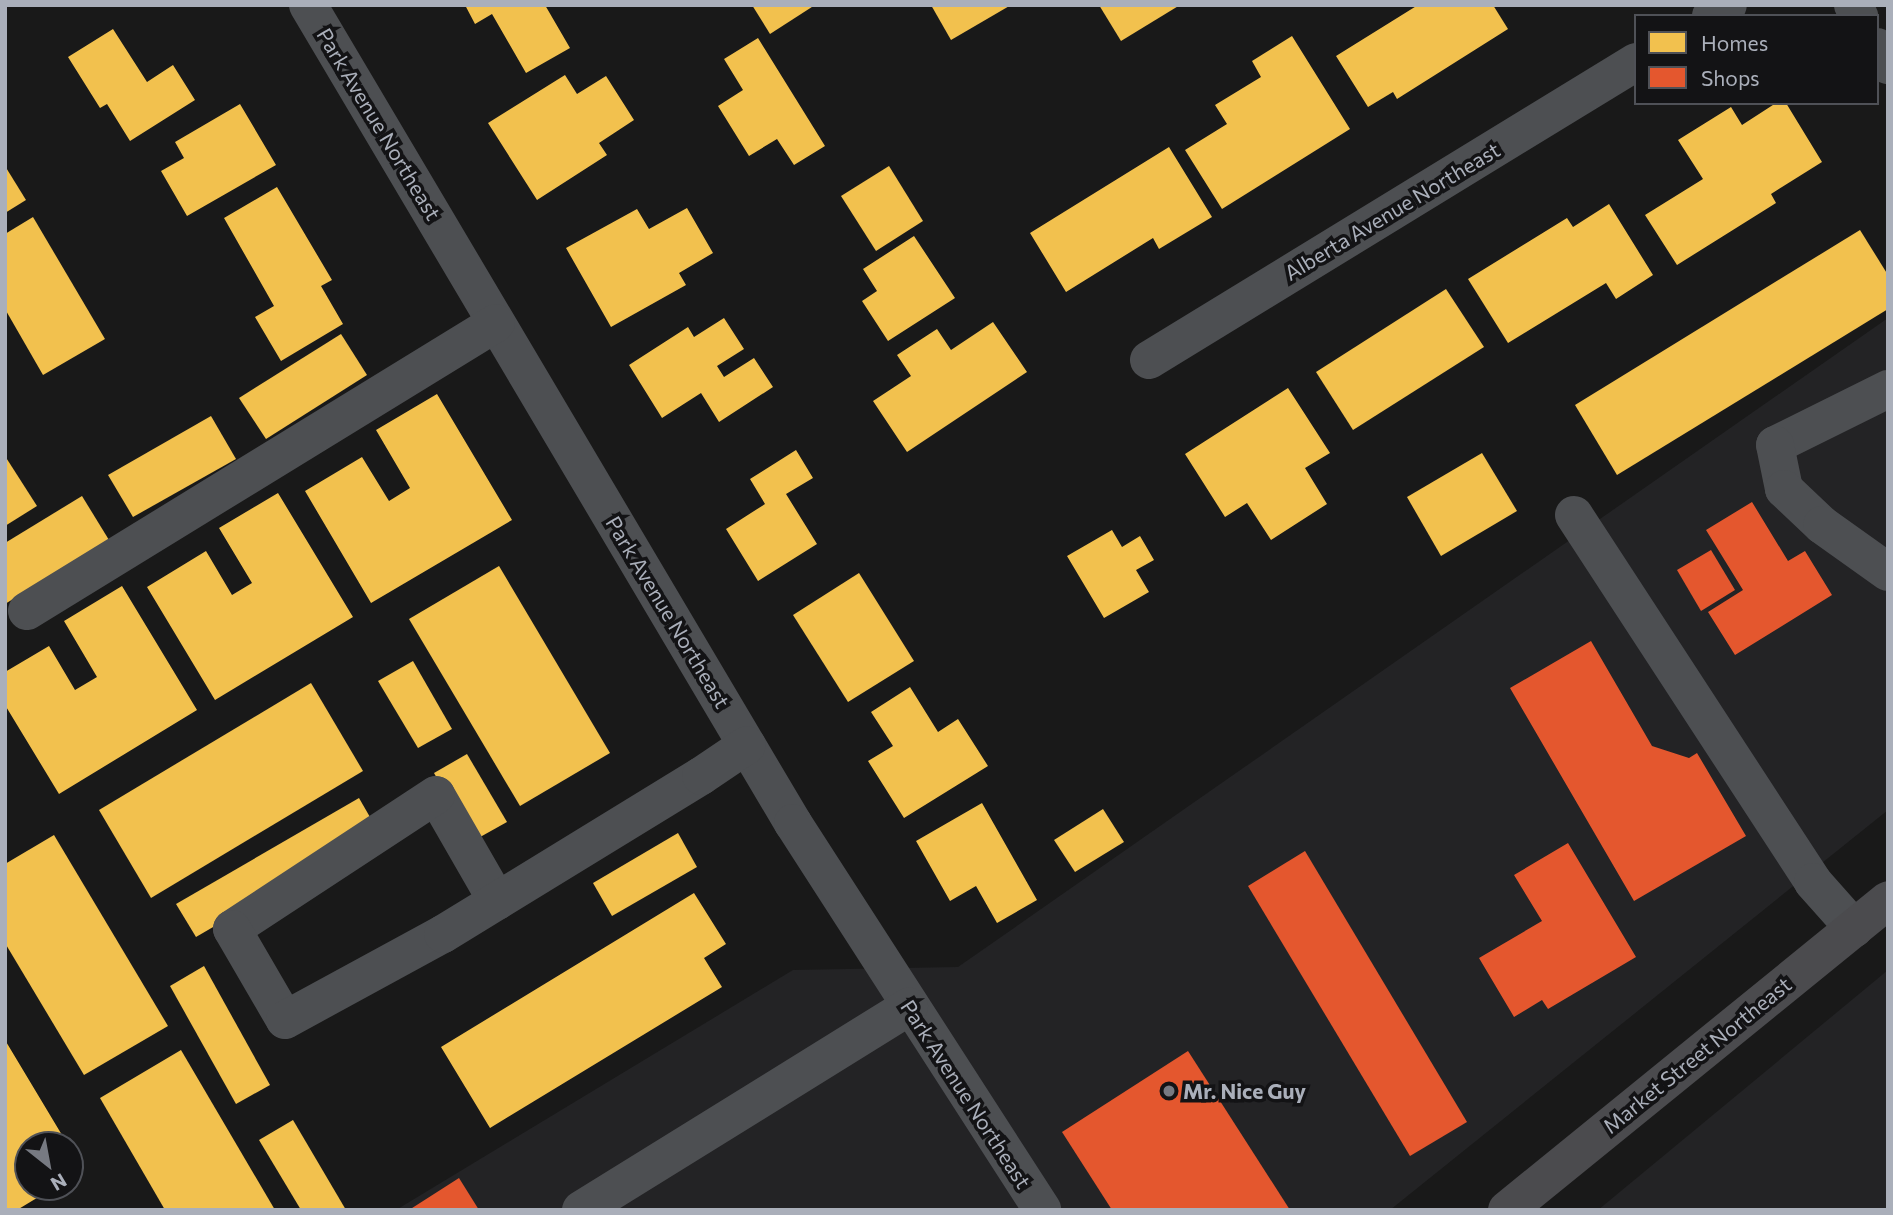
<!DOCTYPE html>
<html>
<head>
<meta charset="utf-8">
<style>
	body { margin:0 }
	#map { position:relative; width:1893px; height:1215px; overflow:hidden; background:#191919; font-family:Commissioner,sans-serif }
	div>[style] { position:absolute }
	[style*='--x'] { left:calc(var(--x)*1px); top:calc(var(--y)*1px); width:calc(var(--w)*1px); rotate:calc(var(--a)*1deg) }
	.built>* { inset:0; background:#232325 }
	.homes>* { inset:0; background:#f2c14e }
	.shops>* { inset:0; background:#e4572e }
	.minor>* { height:38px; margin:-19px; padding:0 19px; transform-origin:19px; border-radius:19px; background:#4d4f52 }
	.major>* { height:38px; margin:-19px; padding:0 19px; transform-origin:19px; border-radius:19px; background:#4b4b4e }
	.dots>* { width:19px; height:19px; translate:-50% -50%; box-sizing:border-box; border:4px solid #131315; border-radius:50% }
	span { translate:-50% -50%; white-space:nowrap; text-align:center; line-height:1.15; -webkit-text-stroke:7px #131315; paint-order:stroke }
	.street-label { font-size:21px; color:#aaafba }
	.poi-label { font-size:21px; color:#aaafba; font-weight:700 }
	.left { translate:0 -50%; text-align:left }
	.frame { position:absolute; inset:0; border:7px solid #aaafba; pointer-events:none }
	.legend { position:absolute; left:1634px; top:14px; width:245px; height:91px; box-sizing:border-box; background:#131315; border:2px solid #4f5157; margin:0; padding:9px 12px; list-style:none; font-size:21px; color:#aaafba }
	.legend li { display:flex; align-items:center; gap:14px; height:35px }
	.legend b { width:35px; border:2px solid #4f5157 }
	.north { position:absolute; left:14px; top:1131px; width:70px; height:70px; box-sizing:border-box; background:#131315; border:2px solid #4f5157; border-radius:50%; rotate:149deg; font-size:19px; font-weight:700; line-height:28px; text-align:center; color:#aaafba }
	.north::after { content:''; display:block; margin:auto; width:24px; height:32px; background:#777a82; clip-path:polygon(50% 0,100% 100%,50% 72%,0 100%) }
</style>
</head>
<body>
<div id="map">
	<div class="built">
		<div style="clip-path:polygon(1888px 318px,1888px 810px,1390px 1210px,396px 1210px,793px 970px,958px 967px)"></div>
		<div style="clip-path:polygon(1888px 970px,1888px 1210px,1598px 1210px)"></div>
	</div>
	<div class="homes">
		<div style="clip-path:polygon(465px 5px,545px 5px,570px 48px,526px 73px,492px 14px,475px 24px)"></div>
		<div style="clip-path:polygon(752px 5px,815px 5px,770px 34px)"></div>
		<div style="clip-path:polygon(931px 5px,1011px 5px,951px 40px)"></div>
		<div style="clip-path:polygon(1099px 5px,1180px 5px,1121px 41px)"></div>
		<div style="clip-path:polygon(1418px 5px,1493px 5px,1508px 29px,1397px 99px,1393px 92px,1368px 107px,1336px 56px)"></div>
		<div style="clip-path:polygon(113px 29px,147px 82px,173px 65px,195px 100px,130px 141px,107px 104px,100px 108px,68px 57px)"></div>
		<div style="clip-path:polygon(1292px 36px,1350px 129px,1222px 209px,1185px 150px,1227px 124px,1215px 105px,1261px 77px,1252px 61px)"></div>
		<div style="clip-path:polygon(758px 38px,825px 146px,794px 165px,777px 139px,749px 156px,718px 106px,743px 90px,724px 59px)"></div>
		<div style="clip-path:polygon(565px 75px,577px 94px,606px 76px,634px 120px,599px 143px,607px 155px,537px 200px,488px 123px)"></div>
		<div style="clip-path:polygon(1776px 103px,1786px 103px,1822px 162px,1771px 194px,1776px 203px,1677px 265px,1645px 215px,1703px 179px,1678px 140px,1731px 107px,1742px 125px)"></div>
		<div style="clip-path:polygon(240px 104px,276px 165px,187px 216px,161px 171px,184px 158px,175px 142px)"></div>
		<div style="clip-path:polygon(1169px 147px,1212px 217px,1159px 249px,1153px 238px,1066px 292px,1030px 233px)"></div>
		<div style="clip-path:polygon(5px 166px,26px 200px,5px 213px)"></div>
		<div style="clip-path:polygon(889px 166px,923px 221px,876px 251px,841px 196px)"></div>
		<div style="clip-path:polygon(277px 187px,332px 280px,321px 286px,343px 324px,281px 361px,255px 317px,274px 306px,224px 218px)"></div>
		<div style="clip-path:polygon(1609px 204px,1653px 275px,1616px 299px,1606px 283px,1508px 343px,1468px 279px,1567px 218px,1573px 227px)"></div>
		<div style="clip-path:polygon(687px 208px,713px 253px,679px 273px,686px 285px,611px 327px,566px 248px,637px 209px,649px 229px)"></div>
		<div style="clip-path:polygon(33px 217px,105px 339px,43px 375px,5px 309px,5px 234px)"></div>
		<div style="clip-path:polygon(1860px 230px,1888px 275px,1888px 309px,1617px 475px,1575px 405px)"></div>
		<div style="clip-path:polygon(914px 236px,955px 298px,888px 341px,862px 301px,877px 291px,863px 269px)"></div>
		<div style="clip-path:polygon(1446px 289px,1484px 347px,1353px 430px,1316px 372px)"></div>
		<div style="clip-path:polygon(724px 318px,744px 349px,717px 366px,724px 377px,754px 358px,773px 387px,719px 422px,701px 393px,662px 418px,629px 365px,688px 327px,694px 337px)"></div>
		<div style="clip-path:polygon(993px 322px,1027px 372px,907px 452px,873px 401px,911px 376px,897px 355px,937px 329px,951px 350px)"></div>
		<div style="clip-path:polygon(341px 334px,367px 375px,266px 439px,239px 398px)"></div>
		<div style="clip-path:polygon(1288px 388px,1330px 453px,1305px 468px,1327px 504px,1271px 540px,1247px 503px,1225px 517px,1185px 454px)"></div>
		<div style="clip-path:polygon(437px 394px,512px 520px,371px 603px,305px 491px,362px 457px,389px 501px,410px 488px,376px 430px)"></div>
		<div style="clip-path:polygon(211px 416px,236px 459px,133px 517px,108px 475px)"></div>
		<div style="clip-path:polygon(796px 450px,813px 478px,786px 494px,817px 544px,758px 581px,726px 529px,765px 504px,750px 479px)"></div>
		<div style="clip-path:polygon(1482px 453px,1517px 511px,1441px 556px,1407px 497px)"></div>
		<div style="clip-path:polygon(5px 456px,37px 506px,5px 526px)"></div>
		<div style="clip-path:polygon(278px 493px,353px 617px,215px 700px,147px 587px,206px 551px,232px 595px,252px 583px,219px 528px)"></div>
		<div style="clip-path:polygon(82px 496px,109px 540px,5px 604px,5px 543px)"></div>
		<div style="clip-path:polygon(1112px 530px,1122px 547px,1140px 536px,1154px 560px,1136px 570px,1149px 592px,1104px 618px,1067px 556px)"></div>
		<div style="clip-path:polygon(499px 566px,610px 753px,520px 806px,409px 619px)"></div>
		<div style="clip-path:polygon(859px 573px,914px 661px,848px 702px,793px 615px)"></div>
		<div style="clip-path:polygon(122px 586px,197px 710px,59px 794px,5px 705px,5px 672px,49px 646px,75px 690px,97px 677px,64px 621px)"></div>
		<div style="clip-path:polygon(413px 661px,452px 729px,418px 748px,378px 681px)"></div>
		<div style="clip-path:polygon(311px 683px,363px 771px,151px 898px,99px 810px)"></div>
		<div style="clip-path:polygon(910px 687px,938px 732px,958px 719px,988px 766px,904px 818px,868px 761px,893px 746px,871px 712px)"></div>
		<div style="clip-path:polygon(467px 754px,507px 822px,473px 841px,434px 773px)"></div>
		<div style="clip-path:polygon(359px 798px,378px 831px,196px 937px,176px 904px)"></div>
		<div style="clip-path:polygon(982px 803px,1037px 900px,997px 923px,976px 886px,950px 901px,916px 841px)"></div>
		<div style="clip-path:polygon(1103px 809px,1124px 842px,1075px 872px,1054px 840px)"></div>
		<div style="clip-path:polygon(678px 833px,697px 867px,612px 916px,593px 883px)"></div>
		<div style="clip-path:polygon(54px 835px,168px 1026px,84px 1075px,5px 943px,5px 864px)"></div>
		<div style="clip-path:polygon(694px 893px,726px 944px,704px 958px,722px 987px,490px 1128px,441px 1047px)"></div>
		<div style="clip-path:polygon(204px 966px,270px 1085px,236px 1104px,170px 986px)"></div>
		<div style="clip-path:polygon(5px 1040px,68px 1145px,28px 1145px,28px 1187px,55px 1187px,17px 1210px,5px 1210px)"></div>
		<div style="clip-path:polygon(181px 1050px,275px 1210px,165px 1210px,100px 1098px)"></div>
		<div style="clip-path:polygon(293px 1120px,346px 1210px,301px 1210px,259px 1140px)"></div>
		<div style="clip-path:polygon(70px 1149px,83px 1171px,70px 1178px)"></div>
	</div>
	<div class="shops">
		<div style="clip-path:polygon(1752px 502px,1788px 561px,1805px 551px,1832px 595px,1735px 655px,1708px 612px,1743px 590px,1706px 530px)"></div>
		<div style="clip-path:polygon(1711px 550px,1735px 590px,1701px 611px,1677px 570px)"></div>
		<div style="clip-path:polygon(1591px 641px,1652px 746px,1689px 758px,1697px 753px,1746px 836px,1634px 901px,1510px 688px)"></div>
		<div style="clip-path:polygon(1568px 843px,1636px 957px,1548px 1009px,1542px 1000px,1514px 1017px,1479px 958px,1542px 921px,1514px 875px)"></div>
		<div style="clip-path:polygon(1305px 851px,1467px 1122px,1410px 1156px,1248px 886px)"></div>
		<div style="clip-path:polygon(1188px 1051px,1290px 1210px,1112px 1210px,1062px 1132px)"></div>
		<div style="clip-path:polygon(459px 1178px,479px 1210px,409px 1210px)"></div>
	</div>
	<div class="minor">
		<div style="--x:308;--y:5;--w:951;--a:59.34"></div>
		<div style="--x:793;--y:823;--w:460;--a:57.2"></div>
		<div style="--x:1853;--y:5;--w:13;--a:61"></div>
		<div style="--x:1711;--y:16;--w:20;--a:-33"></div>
		<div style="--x:1877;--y:47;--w:21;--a:59"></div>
		<div style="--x:1149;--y:360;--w:571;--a:-31.46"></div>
		<div style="--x:1888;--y:389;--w:126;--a:153.6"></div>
		<div style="--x:1775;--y:445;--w:45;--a:78.4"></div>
		<div style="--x:1784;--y:489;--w:52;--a:43.5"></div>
		<div style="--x:1822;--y:525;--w:81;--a:35.5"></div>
		<div style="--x:1574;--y:515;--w:438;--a:56.9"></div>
		<div style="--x:1813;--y:882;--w:62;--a:48.3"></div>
		<div style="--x:27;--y:611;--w:550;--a:-31.55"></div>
		<div style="--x:497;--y:901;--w:122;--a:-119.9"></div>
		<div style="--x:436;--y:795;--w:244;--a:146.7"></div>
		<div style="--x:232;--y:929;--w:105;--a:59.8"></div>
		<div style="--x:285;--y:1020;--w:180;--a:-28.6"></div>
		<div style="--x:443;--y:934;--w:303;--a:-31.5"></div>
		<div style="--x:701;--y:776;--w:55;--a:-34"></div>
		<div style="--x:581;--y:1210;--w:386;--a:-31.8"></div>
	</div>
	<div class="major">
		<div style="--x:1507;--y:1210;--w:491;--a:-39.1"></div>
	</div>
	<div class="dots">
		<div style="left:1169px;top:1091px;background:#777a82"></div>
	</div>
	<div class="street-label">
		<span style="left:379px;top:124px;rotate:59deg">Park Avenue Northeast</span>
		<span style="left:1392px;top:211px;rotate:-31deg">Alberta Avenue Northeast</span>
		<span style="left:668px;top:612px;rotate:59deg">Park Avenue Northeast</span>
		<span style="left:1697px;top:1055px;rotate:-39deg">Market Street Northeast</span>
		<span style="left:966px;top:1094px;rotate:57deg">Park Avenue Northeast</span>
	</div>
	<div class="poi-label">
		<span class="left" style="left:1183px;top:1091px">Mr. Nice Guy</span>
	</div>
	<div class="frame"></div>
	<ul class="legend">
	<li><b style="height:19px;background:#f2c14e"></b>Homes</li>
	<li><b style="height:19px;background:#e4572e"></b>Shops</li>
	</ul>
	<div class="north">N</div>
</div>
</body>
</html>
